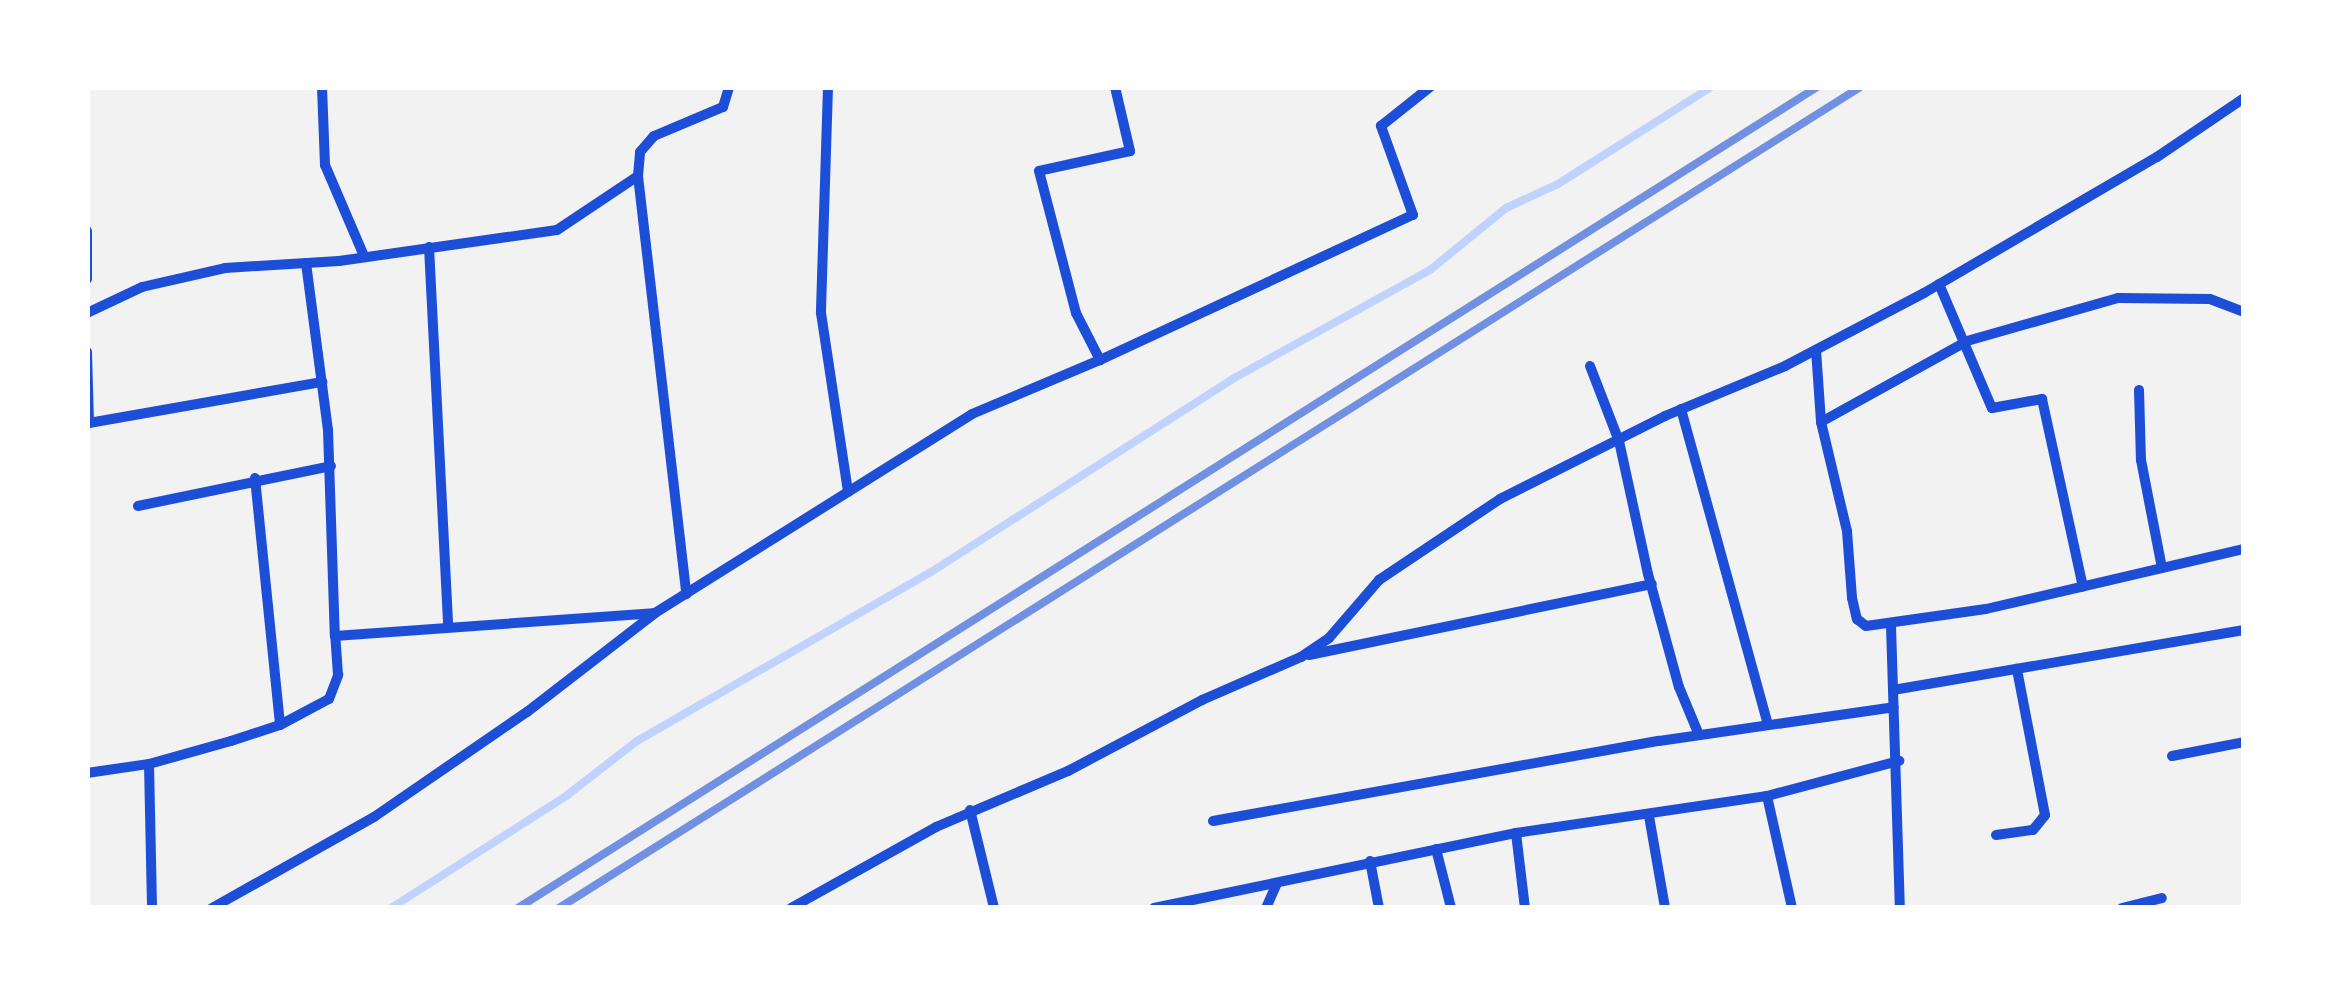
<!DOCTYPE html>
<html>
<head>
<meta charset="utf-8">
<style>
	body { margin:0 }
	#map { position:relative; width:2331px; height:995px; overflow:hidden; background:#f2f2f2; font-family:Inter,sans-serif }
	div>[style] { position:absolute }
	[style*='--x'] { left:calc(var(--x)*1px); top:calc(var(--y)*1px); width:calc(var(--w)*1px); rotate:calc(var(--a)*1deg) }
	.stream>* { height:8px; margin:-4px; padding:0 4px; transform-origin:4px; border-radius:4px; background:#bfd3fe }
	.minor>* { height:10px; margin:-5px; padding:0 5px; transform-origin:5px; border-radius:5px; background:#1d4ed8 }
	.rail>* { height:8px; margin:-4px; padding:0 4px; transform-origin:4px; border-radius:4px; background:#7290e2 }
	span { translate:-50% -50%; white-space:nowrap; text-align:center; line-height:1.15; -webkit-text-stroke:12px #fff; paint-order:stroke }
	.frame { position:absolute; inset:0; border:90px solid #fff; pointer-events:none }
</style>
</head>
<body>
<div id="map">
	<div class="stream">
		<div style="--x:391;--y:908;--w:208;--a:-32.6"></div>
		<div style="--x:566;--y:796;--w:90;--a:-37.8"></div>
		<div style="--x:637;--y:741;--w:339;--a:-29.9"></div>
		<div style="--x:931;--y:572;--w:362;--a:-32.6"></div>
		<div style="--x:1236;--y:377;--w:222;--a:-28.9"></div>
		<div style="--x:1430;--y:270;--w:98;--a:-39.2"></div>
		<div style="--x:1506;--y:208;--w:57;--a:-24.8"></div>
		<div style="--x:1558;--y:184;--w:181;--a:-32.4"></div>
	</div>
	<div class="minor">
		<div style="--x:322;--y:87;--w:78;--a:87.8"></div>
		<div style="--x:325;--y:165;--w:99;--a:66.8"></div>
		<div style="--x:828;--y:87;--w:226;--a:91.8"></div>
		<div style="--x:821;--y:313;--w:181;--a:81.4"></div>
		<div style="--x:1115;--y:87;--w:66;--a:76.8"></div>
		<div style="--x:1130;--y:151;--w:93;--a:167.6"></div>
		<div style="--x:1039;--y:171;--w:147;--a:75.4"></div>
		<div style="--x:1076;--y:313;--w:53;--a:62.9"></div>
		<div style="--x:1100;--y:360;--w:345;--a:-24.9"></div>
		<div style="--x:1413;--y:215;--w:95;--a:-109.8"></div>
		<div style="--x:1381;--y:126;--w:63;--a:-38.5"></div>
		<div style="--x:638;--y:176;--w:421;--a:83.4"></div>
		<div style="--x:87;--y:231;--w:48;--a:90"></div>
		<div style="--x:429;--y:247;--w:378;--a:87.1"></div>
		<div style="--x:306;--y:263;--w:168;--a:82.5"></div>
		<div style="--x:328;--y:430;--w:206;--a:88.1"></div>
		<div style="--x:1939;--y:284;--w:135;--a:66.9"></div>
		<div style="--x:1992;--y:408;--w:51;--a:-10.2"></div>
		<div style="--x:2042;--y:399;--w:192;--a:77.7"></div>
		<div style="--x:87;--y:313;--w:61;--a:-25.3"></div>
		<div style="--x:142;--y:287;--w:85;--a:-12.9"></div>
		<div style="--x:225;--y:268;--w:114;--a:-3.5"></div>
		<div style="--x:339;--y:261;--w:220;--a:-8.1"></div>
		<div style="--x:557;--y:230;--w:97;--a:-33.7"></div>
		<div style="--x:638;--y:176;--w:24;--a:-85"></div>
		<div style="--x:640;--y:152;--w:21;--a:-49"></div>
		<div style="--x:654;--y:136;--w:75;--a:-22.8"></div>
		<div style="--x:723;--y:107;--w:21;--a:-73"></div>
		<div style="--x:1816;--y:350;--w:72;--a:86"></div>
		<div style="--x:1821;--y:422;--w:112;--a:76.6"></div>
		<div style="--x:1847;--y:531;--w:67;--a:85.7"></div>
		<div style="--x:1852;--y:598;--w:22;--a:77"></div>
		<div style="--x:1857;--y:619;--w:11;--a:38"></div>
		<div style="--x:1866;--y:626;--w:121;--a:-8.1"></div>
		<div style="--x:1986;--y:609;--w:265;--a:-13.1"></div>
		<div style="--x:87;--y:352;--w:71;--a:88.4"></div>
		<div style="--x:89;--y:423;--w:237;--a:-10"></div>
		<div style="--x:1590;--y:366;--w:80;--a:68.9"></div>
		<div style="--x:1619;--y:441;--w:136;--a:77.7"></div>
		<div style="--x:1648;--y:574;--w:117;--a:74.7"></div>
		<div style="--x:1679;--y:687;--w:52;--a:67.4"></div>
		<div style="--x:2139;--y:390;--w:70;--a:88.4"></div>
		<div style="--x:2141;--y:460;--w:110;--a:79"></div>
		<div style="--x:1681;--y:409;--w:327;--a:74.6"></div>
		<div style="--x:1821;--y:422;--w:167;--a:-29"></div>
		<div style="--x:1967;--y:341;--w:157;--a:-15.9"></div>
		<div style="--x:2118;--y:298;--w:92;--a:0.6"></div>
		<div style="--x:2210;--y:299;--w:36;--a:21"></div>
		<div style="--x:255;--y:478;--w:248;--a:84.2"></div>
		<div style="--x:138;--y:506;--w:197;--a:-11.7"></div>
		<div style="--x:1891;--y:626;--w:282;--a:88.2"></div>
		<div style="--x:1309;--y:655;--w:350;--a:-11.7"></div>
		<div style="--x:1893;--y:690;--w:356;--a:-9.7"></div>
		<div style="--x:2172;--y:756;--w:73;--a:-11"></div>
		<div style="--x:149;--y:764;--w:144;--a:88.8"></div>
		<div style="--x:87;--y:773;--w:63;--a:-8.3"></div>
		<div style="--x:149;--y:764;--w:85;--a:-15.7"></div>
		<div style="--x:231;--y:741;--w:52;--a:-18.1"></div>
		<div style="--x:280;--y:725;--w:55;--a:-28"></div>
		<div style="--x:329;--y:699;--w:26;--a:-69"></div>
		<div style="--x:338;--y:675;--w:39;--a:-94"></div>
		<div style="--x:335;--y:636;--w:319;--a:-4.1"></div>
		<div style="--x:1767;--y:796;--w:115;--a:77.4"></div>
		<div style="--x:970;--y:810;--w:101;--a:76.2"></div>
		<div style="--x:1649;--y:816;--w:93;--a:80.1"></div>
		<div style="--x:1213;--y:821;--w:453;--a:-10.2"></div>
		<div style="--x:1659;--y:741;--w:237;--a:-8.2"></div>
		<div style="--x:1516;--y:833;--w:76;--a:83.2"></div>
		<div style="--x:1996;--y:835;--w:37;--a:-8"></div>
		<div style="--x:2033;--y:830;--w:19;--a:-51"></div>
		<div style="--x:2045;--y:815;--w:149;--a:-100.9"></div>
		<div style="--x:1436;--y:849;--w:61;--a:75.7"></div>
		<div style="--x:1370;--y:861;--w:48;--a:79.2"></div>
		<div style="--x:212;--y:908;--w:186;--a:-29.3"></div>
		<div style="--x:374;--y:817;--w:186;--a:-34.5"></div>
		<div style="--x:527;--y:712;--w:162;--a:-37.7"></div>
		<div style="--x:655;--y:613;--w:374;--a:-32.1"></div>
		<div style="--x:972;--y:414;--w:139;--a:-22.9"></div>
		<div style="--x:791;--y:908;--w:166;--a:-29.2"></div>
		<div style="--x:936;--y:827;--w:143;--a:-23"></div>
		<div style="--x:1068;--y:771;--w:152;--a:-27.9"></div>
		<div style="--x:1202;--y:700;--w:108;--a:-23.5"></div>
		<div style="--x:1301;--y:657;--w:34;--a:-34"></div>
		<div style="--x:1329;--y:638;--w:77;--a:-49.2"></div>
		<div style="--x:1379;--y:580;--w:146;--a:-33.8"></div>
		<div style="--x:1500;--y:499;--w:185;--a:-26.7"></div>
		<div style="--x:1665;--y:416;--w:130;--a:-22.6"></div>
		<div style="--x:1785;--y:366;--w:157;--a:-27.7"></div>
		<div style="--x:1924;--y:293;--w:270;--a:-30.3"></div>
		<div style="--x:2157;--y:157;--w:105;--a:-34.1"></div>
		<div style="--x:1154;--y:908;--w:370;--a:-11.7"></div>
		<div style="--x:1516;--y:833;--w:254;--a:-8.4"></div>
		<div style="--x:1767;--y:796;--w:137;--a:-14.9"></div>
		<div style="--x:1266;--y:908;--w:24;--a:-66"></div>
		<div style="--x:2122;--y:908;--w:41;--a:-14"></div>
	</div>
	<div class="rail">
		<div style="--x:518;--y:908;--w:1537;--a:-32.29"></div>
		<div style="--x:559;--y:908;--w:1538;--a:-32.25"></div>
	</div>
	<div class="frame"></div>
</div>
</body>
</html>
